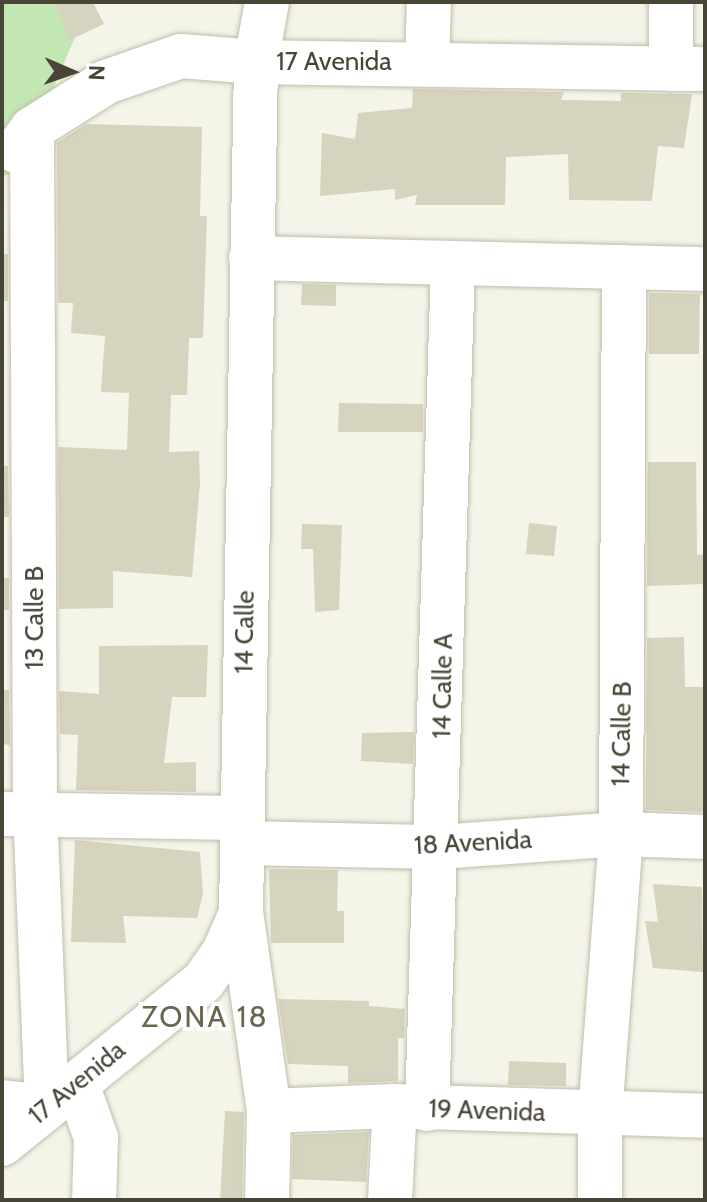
<!DOCTYPE html>
<html>
<head>
<meta charset="utf-8">
<style>
	body { margin:0 }
	#map { position:relative; width:707px; height:1202px; overflow:hidden; background:#f4f4e8; font-family:Cabin,sans-serif }
	div>[style] { position:absolute }
	[style*='--x'] { left:calc(var(--x)*1px); top:calc(var(--y)*1px); width:calc(var(--w)*1px); rotate:calc(var(--a)*1deg) }
	.green>* { inset:0; background:#c1e8b2 }
	.building>* { inset:0; background:#d6d3be }
	.roads { filter:drop-shadow(0 0 2px #c0beab) drop-shadow(0 0 2px #c0beab) }
	.minor>* { height:44px; margin:-22px; padding:0 22px; transform-origin:22px; border-radius:22px; background:#fff }
	span { translate:-50% -50%; white-space:nowrap; text-align:center; line-height:1.15; -webkit-text-stroke:8px #fff; paint-order:stroke }
	.street-label { font-size:26px; color:#484537 }
	.quarter-label { font-size:30px; color:#6a664e; letter-spacing:2px }
	.frame { position:absolute; inset:0; border:4px solid #484537; pointer-events:none }
	.north { position:absolute; left:32px; top:32px; width:80px; height:80px; -webkit-text-stroke:6px #fff; paint-order:stroke; rotate:92deg; font-size:22px; font-weight:700; line-height:32px; text-align:center; color:#484537 }
	.north::after { content:''; display:block; margin:auto; width:28px; height:36px; background:#484537; clip-path:polygon(50% 0,100% 100%,50% 72%,0 100%) }
</style>
</head>
<body>
<div id="map">
	<div class="green">
		<div style="clip-path:polygon(2px 2px,90px 2px,17px 173px,2px 176px)"></div>
	</div>
	<div class="building">
		<div style="clip-path:polygon(54px 2px,93px 2px,104px 24px,70px 40px)"></div>
		<div style="clip-path:polygon(413px 89px,564px 92px,561px 100px,621px 101px,621px 93px,692px 94px,684px 148px,658px 146px,652px 201px,569px 200px,568px 154px,506px 157px,505px 205px,415px 205px,417px 195px,395px 200px,395px 189px,320px 196px,322px 133px,355px 139px,358px 113px,412px 108px)"></div>
		<div style="clip-path:polygon(86px 124px,202px 127px,200px 216px,207px 216px,203px 338px,189px 338px,187px 395px,171px 395px,169px 452px,199px 451px,200px 484px,192px 577px,113px 571px,113px 608px,59px 609px,58px 447px,127px 450px,129px 393px,101px 392px,105px 336px,71px 333px,73px 303px,58px 303px,57px 143px)"></div>
		<div style="clip-path:polygon(2px 254px,8px 254px,8px 301px,2px 301px)"></div>
		<div style="clip-path:polygon(302px 284px,336px 285px,336px 306px,301px 305px)"></div>
		<div style="clip-path:polygon(649px 293px,700px 294px,699px 354px,649px 354px)"></div>
		<div style="clip-path:polygon(339px 403px,423px 404px,423px 432px,338px 432px)"></div>
		<div style="clip-path:polygon(648px 462px,696px 462px,697px 555px,704px 554px,705px 584px,647px 586px)"></div>
		<div style="clip-path:polygon(2px 465px,8px 466px,9px 517px,2px 517px)"></div>
		<div style="clip-path:polygon(529px 523px,557px 526px,554px 556px,526px 554px)"></div>
		<div style="clip-path:polygon(302px 524px,342px 525px,339px 610px,315px 612px,313px 549px,301px 549px)"></div>
		<div style="clip-path:polygon(2px 578px,9px 578px,9px 610px,2px 610px)"></div>
		<div style="clip-path:polygon(684px 637px,685px 687px,705px 687px,705px 812px,646px 810px,647px 638px)"></div>
		<div style="clip-path:polygon(208px 645px,206px 697px,172px 697px,164px 763px,196px 762px,196px 792px,76px 790px,78px 735px,60px 734px,59px 691px,99px 694px,99px 646px)"></div>
		<div style="clip-path:polygon(2px 690px,9px 690px,10px 745px,2px 744px)"></div>
		<div style="clip-path:polygon(414px 732px,413px 764px,361px 761px,362px 733px)"></div>
		<div style="clip-path:polygon(75px 840px,200px 852px,203px 894px,197px 918px,123px 916px,126px 943px,71px 942px)"></div>
		<div style="clip-path:polygon(269px 869px,338px 870px,337px 911px,344px 911px,344px 943px,271px 943px)"></div>
		<div style="clip-path:polygon(653px 884px,702px 887px,703px 972px,653px 968px,645px 921px,658px 922px)"></div>
		<div style="clip-path:polygon(278px 999px,369px 1001px,369px 1006px,405px 1009px,404px 1038px,398px 1038px,398px 1081px,348px 1083px,348px 1066px,288px 1064px)"></div>
		<div style="clip-path:polygon(509px 1061px,566px 1063px,566px 1086px,508px 1085px)"></div>
		<div style="clip-path:polygon(225px 1111px,244px 1112px,242px 1200px,220px 1200px)"></div>
		<div style="clip-path:polygon(369px 1132px,366px 1182px,292px 1179px,293px 1135px)"></div>
	</div>
	<div class="roads">
		<div class="minor">
			<div style="--x:427;--y:62;--w:60;--a:-88.1"></div>
			<div style="--x:671;--y:69;--w:67;--a:-90"></div>
			<div style="--x:16;--y:151;--w:27;--a:-54"></div>
			<div style="--x:32;--y:129;--w:88;--a:-32.4"></div>
			<div style="--x:106;--y:82;--w:79;--a:-19.1"></div>
			<div style="--x:181;--y:56;--w:75;--a:4.6"></div>
			<div style="--x:256;--y:62;--w:449;--a:0.9"></div>
			<div style="--x:251;--y:258;--w:454;--a:1.4"></div>
			<div style="--x:2;--y:814;--w:240;--a:1"></div>
			<div style="--x:242;--y:843;--w:197;--a:1.2"></div>
			<div style="--x:439;--y:847;--w:182;--a:-4.1"></div>
			<div style="--x:621;--y:834;--w:84;--a:2"></div>
			<div style="--x:77;--y:1084;--w:57;--a:70.6"></div>
			<div style="--x:96;--y:1138;--w:62;--a:91.8"></div>
			<div style="--x:2;--y:1102;--w:45;--a:6.3"></div>
			<div style="--x:47;--y:1107;--w:293;--a:-92.3"></div>
			<div style="--x:35;--y:814;--w:685;--a:-90.25"></div>
			<div style="--x:427;--y:1109;--w:846;--a:-88.24"></div>
			<div style="--x:269;--y:1111;--w:126;--a:-2.3"></div>
			<div style="--x:395;--y:1106;--w:310;--a:1.8"></div>
			<div style="--x:2;--y:1144;--w:258;--a:-38.9"></div>
			<div style="--x:203;--y:982;--w:37;--a:-55"></div>
			<div style="--x:224;--y:952;--w:43;--a:-66.4"></div>
			<div style="--x:267;--y:1200;--w:89;--a:-88.7"></div>
			<div style="--x:269;--y:1111;--w:200;--a:-98"></div>
			<div style="--x:241;--y:913;--w:851;--a:-88.99"></div>
			<div style="--x:256;--y:62;--w:61;--a:-79.6"></div>
			<div style="--x:390;--y:1200;--w:94;--a:-87"></div>
			<div style="--x:600;--y:1200;--w:85;--a:-90"></div>
			<div style="--x:600;--y:1115;--w:282;--a:-85.7"></div>
			<div style="--x:621;--y:834;--w:567;--a:-89.7"></div>
		</div>
	</div>
	<div class="street-label">
		<span style="left:334px;top:62px">17 Avenida</span>
		<span style="left:35px;top:618px;rotate:-90deg">13 Calle B</span>
		<span style="left:245px;top:632px;rotate:-89deg">14 Calle</span>
		<span style="left:443px;top:686px;rotate:-89deg">14 Calle A</span>
		<span style="left:622px;top:734px;rotate:-89deg">14 Calle B</span>
		<span style="left:473px;top:843px;rotate:-3deg">18 Avenida</span>
		<span style="left:77px;top:1083px;rotate:-39deg">17 Avenida</span>
		<span style="left:487px;top:1111px;rotate:2deg">19 Avenida</span>
	</div>
	<div class="quarter-label">
		<span style="left:205px;top:1017px">ZONA 18</span>
	</div>
	<div class="frame"></div>
	<div class="north">N</div>
</div>
</body>
</html>
